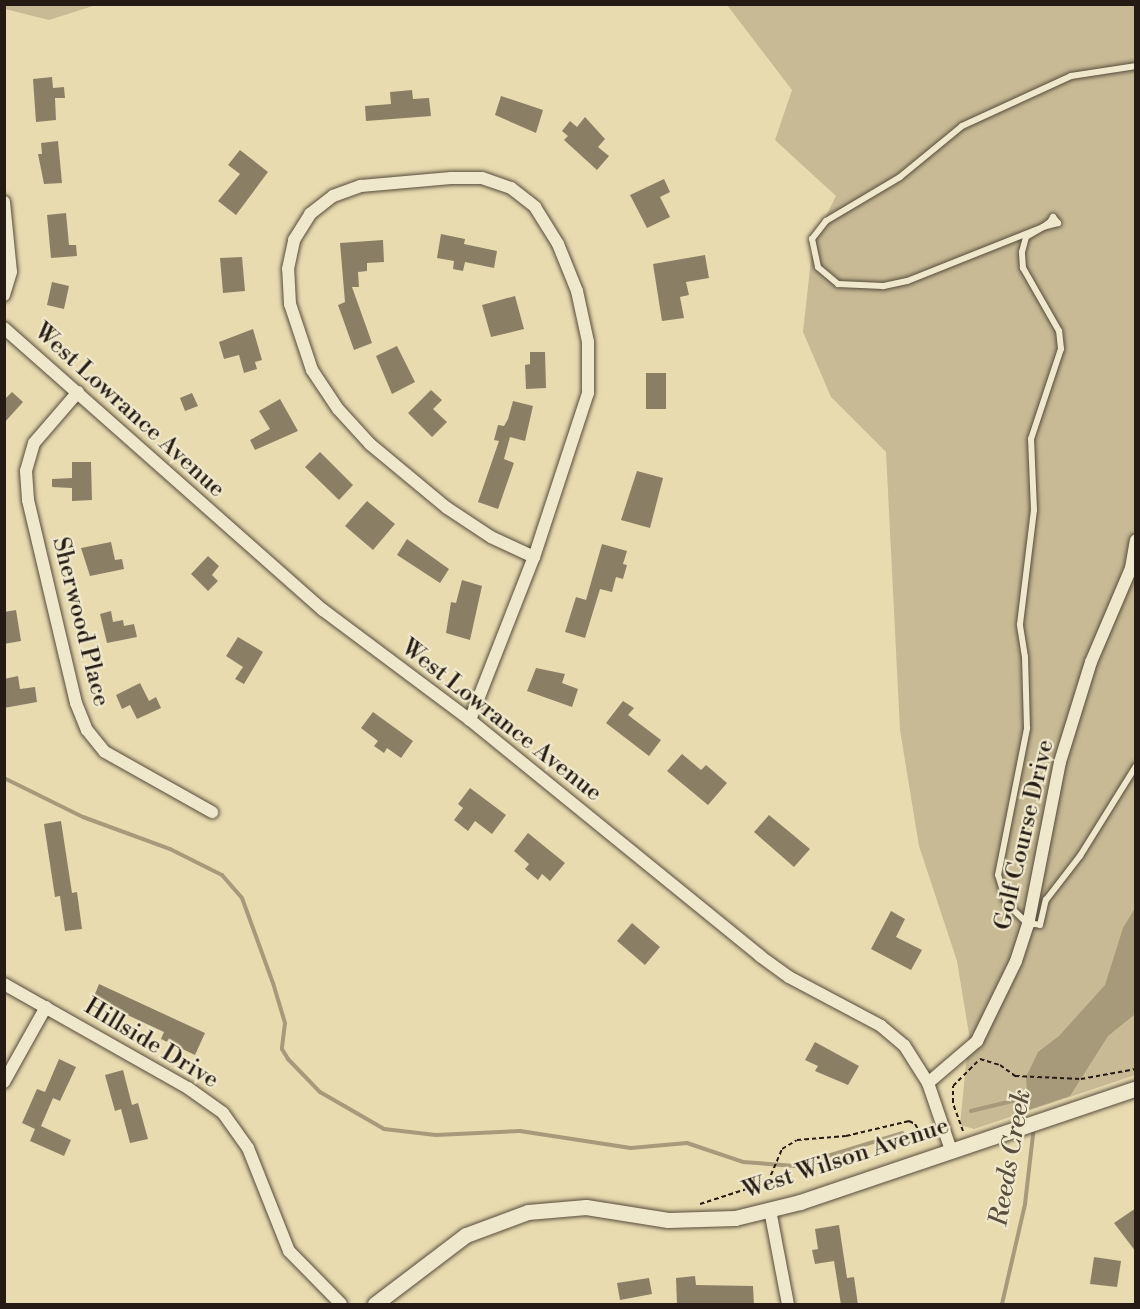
<!DOCTYPE html>
<html>
<head>
<meta charset="utf-8">
<style>
	body { margin:0 }
	#map { position:relative; width:1140px; height:1309px; overflow:hidden; background:#e8dbb0; font-family:"Libre Bodoni",serif }
	div>[style] { position:absolute }
	[style*='--x'] { left:calc(var(--x)*1px); top:calc(var(--y)*1px); width:calc(var(--w)*1px); rotate:calc(var(--a)*1deg) }
	.green>* { inset:0; background:#c7ba95 }
	.water>* { inset:0; background:#a69a7b }
	.stream>* { height:4px; margin:-2px; padding:0 2px; transform-origin:2px; border-radius:2px; background:#a69a7b }
	.building>* { inset:0; background:#8a7f65 }
	.path>* { height:2px; margin-top:-1px; transform-origin:0; background:repeating-linear-gradient(90deg,#251b14 0 4.5px,transparent 0 7.5px) }
	.roads { filter:drop-shadow(0 0 2px #564b3b) drop-shadow(0 0 2px #564b3b) }
	.service>* { height:6px; margin:-3px; padding:0 3px; transform-origin:3px; border-radius:3px; background:#f0e8cc }
	.minor>* { height:12px; margin:-6px; padding:0 6px; transform-origin:6px; border-radius:6px; background:#f0e8cc }
	.tertiary>* { height:15px; margin:-7.5px; padding:0 7.5px; transform-origin:7.5px; border-radius:7.5px; background:#f0e8cc }
	span { translate:-50% -50%; white-space:nowrap; text-align:center; line-height:1.15; -webkit-text-stroke:4.5px #f0e8cc; paint-order:stroke }
	.street-label { font-size:24px; color:#251b14 }
	.water-label { font-size:26px; color:#594e3d; font-style:italic }
	.frame { position:absolute; inset:0; border:6px solid #251b14; pointer-events:none }
</style>
</head>
<body>
<div id="map">
	<div class="green">
		<div style="clip-path:polygon(5px 4px,96px 4px,96px 5px,49px 20px,5px 9px)"></div>
		<div style="clip-path:polygon(727px 5px,1135px 5px,1135px 1075px,974px 1129px,960px 1125px,969px 1034px,957px 961px,919px 846px,900px 730px,886px 452px,831px 397px,803px 332px,813px 242px,836px 196px,775px 140px,792px 90px)"></div>
	</div>
	<div class="water">
		<div style="clip-path:polygon(1135px 908px,1134px 1015px,1108px 1036px,1070px 1096px,1028px 1110px,1026px 1077px,1038px 1052px,1059px 1036px,1105px 985px,1123px 928px)"></div>
	</div>
	<div class="stream">
		<div style="--x:4;--y:778;--w:88;--a:26.3"></div>
		<div style="--x:83;--y:817;--w:93;--a:20.2"></div>
		<div style="--x:170;--y:849;--w:58;--a:26.6"></div>
		<div style="--x:222;--y:875;--w:30;--a:49"></div>
		<div style="--x:242;--y:898;--w:90;--a:70"></div>
		<div style="--x:273;--y:983;--w:42;--a:73.3"></div>
		<div style="--x:285;--y:1023;--w:26;--a:97"></div>
		<div style="--x:282;--y:1049;--w:12;--a:59"></div>
		<div style="--x:288;--y:1059;--w:46;--a:45.9"></div>
		<div style="--x:320;--y:1092;--w:74;--a:30"></div>
		<div style="--x:384;--y:1129;--w:52;--a:6.6"></div>
		<div style="--x:436;--y:1135;--w:84;--a:-2.7"></div>
		<div style="--x:520;--y:1131;--w:112;--a:8.7"></div>
		<div style="--x:631;--y:1148;--w:56;--a:-5.1"></div>
		<div style="--x:687;--y:1143;--w:59;--a:18.7"></div>
		<div style="--x:743;--y:1162;--w:52;--a:4.4"></div>
		<div style="--x:795;--y:1166;--w:112;--a:-17.1"></div>
		<div style="--x:971;--y:1111;--w:60;--a:-13.6"></div>
		<div style="--x:1002;--y:1304;--w:103;--a:-77"></div>
		<div style="--x:1025;--y:1204;--w:79;--a:-83.4"></div>
	</div>
	<div class="building">
		<div style="clip-path:polygon(52px 77px,53px 88px,64px 87px,65px 98px,55px 98px,56px 120px,36px 122px,33px 79px)"></div>
		<div style="clip-path:polygon(412px 90px,413px 99px,429px 98px,431px 116px,366px 121px,365px 106px,391px 104px,390px 92px)"></div>
		<div style="clip-path:polygon(501px 96px,543px 110px,536px 133px,495px 115px)"></div>
		<div style="clip-path:polygon(585px 117px,605px 139px,598px 147px,609px 156px,597px 170px,564px 140px,568px 136px,562px 131px,570px 121px,577px 127px)"></div>
		<div style="clip-path:polygon(58px 141px,62px 183px,44px 184px,38px 154px,42px 154px,41px 143px)"></div>
		<div style="clip-path:polygon(240px 150px,268px 172px,236px 215px,218px 201px,240px 174px,228px 165px)"></div>
		<div style="clip-path:polygon(664px 179px,670px 192px,660px 197px,670px 217px,647px 228px,630px 195px)"></div>
		<div style="clip-path:polygon(66px 213px,69px 245px,76px 245px,77px 256px,51px 258px,47px 215px)"></div>
		<div style="clip-path:polygon(441px 234px,465px 239px,464px 244px,497px 251px,494px 268px,465px 262px,463px 271px,453px 269px,454px 261px,437px 258px)"></div>
		<div style="clip-path:polygon(383px 240px,384px 262px,367px 263px,367px 271px,358px 272px,359px 287px,352px 287px,372px 343px,354px 350px,338px 305px,345px 302px,340px 243px)"></div>
		<div style="clip-path:polygon(705px 255px,709px 278px,686px 282px,689px 295px,680px 297px,684px 318px,662px 321px,653px 264px)"></div>
		<div style="clip-path:polygon(242px 257px,245px 291px,223px 293px,220px 258px)"></div>
		<div style="clip-path:polygon(52px 282px,69px 286px,64px 309px,47px 305px)"></div>
		<div style="clip-path:polygon(515px 296px,524px 329px,491px 337px,482px 305px)"></div>
		<div style="clip-path:polygon(253px 329px,262px 360px,255px 362px,257px 369px,244px 373px,239px 355px,224px 359px,219px 342px)"></div>
		<div style="clip-path:polygon(397px 346px,415px 382px,392px 394px,376px 356px)"></div>
		<div style="clip-path:polygon(530px 352px,545px 352px,546px 388px,526px 389px,525px 365px,530px 364px)"></div>
		<div style="clip-path:polygon(646px 373px,666px 373px,666px 409px,646px 409px)"></div>
		<div style="clip-path:polygon(431px 390px,442px 400px,433px 409px,447px 422px,432px 437px,408px 413px)"></div>
		<div style="clip-path:polygon(12px 392px,23px 402px,4px 423px,4px 400px)"></div>
		<div style="clip-path:polygon(192px 393px,198px 406px,185px 411px,180px 398px)"></div>
		<div style="clip-path:polygon(280px 399px,298px 431px,255px 450px,250px 440px,270px 429px,259px 411px)"></div>
		<div style="clip-path:polygon(513px 401px,533px 406px,525px 441px,510px 437px,504px 459px,514px 463px,498px 509px,478px 502px,499px 441px,494px 440px,498px 425px,504px 426px,508px 419px)"></div>
		<div style="clip-path:polygon(320px 452px,353px 485px,339px 500px,305px 467px)"></div>
		<div style="clip-path:polygon(72px 462px,91px 462px,92px 500px,72px 501px,72px 488px,52px 487px,52px 479px,72px 478px)"></div>
		<div style="clip-path:polygon(637px 471px,663px 478px,650px 528px,621px 520px)"></div>
		<div style="clip-path:polygon(367px 501px,395px 524px,373px 550px,345px 526px)"></div>
		<div style="clip-path:polygon(407px 539px,449px 569px,440px 583px,397px 555px)"></div>
		<div style="clip-path:polygon(111px 542px,115px 560px,122px 559px,124px 569px,90px 576px,81px 548px)"></div>
		<div style="clip-path:polygon(602px 544px,627px 551px,623px 564px,627px 565px,623px 579px,616px 577px,612px 592px,600px 589px,585px 638px,565px 632px,576px 597px,586px 600px)"></div>
		<div style="clip-path:polygon(208px 556px,219px 566px,212px 575px,218px 581px,208px 591px,191px 574px)"></div>
		<div style="clip-path:polygon(462px 580px,482px 586px,470px 640px,446px 633px,451px 602px,456px 603px)"></div>
		<div style="clip-path:polygon(16px 610px,21px 641px,4px 644px,4px 612px)"></div>
		<div style="clip-path:polygon(111px 611px,113px 622px,123px 620px,124px 626px,134px 624px,137px 637px,107px 643px,100px 614px)"></div>
		<div style="clip-path:polygon(238px 637px,263px 652px,244px 684px,235px 679px,243px 667px,226px 656px)"></div>
		<div style="clip-path:polygon(536px 668px,565px 674px,562px 683px,578px 689px,572px 707px,527px 691px)"></div>
		<div style="clip-path:polygon(18px 676px,20px 689px,35px 687px,37px 702px,4px 708px,4px 679px)"></div>
		<div style="clip-path:polygon(140px 683px,149px 701px,156px 697px,161px 708px,137px 719px,130px 705px,122px 709px,116px 695px)"></div>
		<div style="clip-path:polygon(623px 701px,634px 708px,628px 715px,661px 740px,649px 756px,606px 723px)"></div>
		<div style="clip-path:polygon(373px 712px,413px 741px,401px 758px,387px 748px,384px 753px,374px 746px,378px 741px,361px 728px)"></div>
		<div style="clip-path:polygon(682px 754px,701px 770px,706px 765px,727px 783px,708px 805px,667px 771px)"></div>
		<div style="clip-path:polygon(470px 788px,506px 815px,492px 834px,475px 821px,468px 831px,454px 820px,463px 808px,458px 804px)"></div>
		<div style="clip-path:polygon(769px 815px,810px 849px,794px 867px,754px 832px)"></div>
		<div style="clip-path:polygon(61px 821px,72px 893px,77px 892px,82px 929px,65px 931px,60px 896px,55px 897px,44px 824px)"></div>
		<div style="clip-path:polygon(528px 833px,565px 863px,550px 881px,542px 874px,538px 880px,525px 869px,529px 864px,514px 851px)"></div>
		<div style="clip-path:polygon(891px 911px,905px 919px,896px 937px,922px 950px,911px 970px,871px 949px)"></div>
		<div style="clip-path:polygon(632px 923px,660px 947px,645px 965px,617px 941px)"></div>
		<div style="clip-path:polygon(99px 984px,205px 1033px,195px 1055px,161px 1039px,164px 1032px,93px 999px)"></div>
		<div style="clip-path:polygon(815px 1042px,859px 1066px,848px 1085px,815px 1071px,818px 1066px,805px 1060px)"></div>
		<div style="clip-path:polygon(59px 1059px,76px 1067px,60px 1101px,53px 1098px,41px 1126px,71px 1140px,64px 1156px,30px 1141px,35px 1129px,22px 1123px,37px 1089px,45px 1092px)"></div>
		<div style="clip-path:polygon(123px 1070px,132px 1105px,138px 1103px,148px 1139px,130px 1143px,121px 1109px,115px 1111px,105px 1075px)"></div>
		<div style="clip-path:polygon(1136px 1208px,1136px 1252px,1114px 1223px)"></div>
		<div style="clip-path:polygon(839px 1225px,847px 1278px,854px 1277px,858px 1305px,841px 1305px,834px 1261px,815px 1264px,812px 1250px,818px 1249px,815px 1229px)"></div>
		<div style="clip-path:polygon(1094px 1257px,1121px 1261px,1117px 1287px,1090px 1284px)"></div>
		<div style="clip-path:polygon(695px 1276px,696px 1285px,753px 1286px,754px 1305px,677px 1305px,676px 1278px)"></div>
		<div style="clip-path:polygon(649px 1278px,652px 1294px,620px 1300px,617px 1283px)"></div>
	</div>
	<div class="path">
		<div style="--x:963;--y:1131;--w:30;--a:-110"></div>
		<div style="--x:953;--y:1103;--w:17;--a:-90"></div>
		<div style="--x:953;--y:1086;--w:38;--a:-45"></div>
		<div style="--x:980;--y:1059;--w:21;--a:17"></div>
		<div style="--x:1000;--y:1065;--w:19;--a:36"></div>
		<div style="--x:1015;--y:1076;--w:66;--a:2.6"></div>
		<div style="--x:1081;--y:1079;--w:56;--a:-10.3"></div>
		<div style="--x:700;--y:1204;--w:71;--a:-17.9"></div>
		<div style="--x:768;--y:1182;--w:36;--a:-67"></div>
		<div style="--x:782;--y:1149;--w:17;--a:-31"></div>
		<div style="--x:797;--y:1140;--w:49;--a:-4.7"></div>
		<div style="--x:846;--y:1136;--w:65;--a:-13.4"></div>
		<div style="--x:909;--y:1121;--w:7;--a:27"></div>
		<div style="--x:915;--y:1124;--w:22;--a:60"></div>
	</div>
	<div class="roads">
		<div class="service">
			<div style="--x:1029;--y:923;--w:11;--a:10"></div>
			<div style="--x:1040;--y:925;--w:26;--a:-77"></div>
			<div style="--x:1046;--y:900;--w:56;--a:-52.3"></div>
			<div style="--x:1080;--y:856;--w:106;--a:-58.1"></div>
			<div style="--x:1028;--y:924;--w:29;--a:-136"></div>
			<div style="--x:1007;--y:904;--w:30;--a:-107"></div>
			<div style="--x:998;--y:875;--w:150;--a:-78.8"></div>
			<div style="--x:1027;--y:728;--w:71;--a:-91.6"></div>
			<div style="--x:1025;--y:657;--w:33;--a:-99"></div>
			<div style="--x:1020;--y:624;--w:115;--a:-83"></div>
			<div style="--x:1034;--y:510;--w:71;--a:-92.4"></div>
			<div style="--x:1031;--y:439;--w:95;--a:-71.6"></div>
			<div style="--x:1061;--y:349;--w:18;--a:-96"></div>
			<div style="--x:1059;--y:331;--w:73;--a:-119.7"></div>
			<div style="--x:1023;--y:268;--w:16;--a:-94"></div>
			<div style="--x:1022;--y:252;--w:16;--a:-75"></div>
			<div style="--x:1026;--y:237;--w:20;--a:-30"></div>
			<div style="--x:1043;--y:227;--w:9;--a:-36"></div>
			<div style="--x:1050;--y:222;--w:6;--a:-59"></div>
			<div style="--x:1053;--y:217;--w:8;--a:50"></div>
			<div style="--x:1058;--y:223;--w:16;--a:165"></div>
			<div style="--x:1043;--y:227;--w:146;--a:158.3"></div>
			<div style="--x:907;--y:281;--w:25;--a:168"></div>
			<div style="--x:883;--y:286;--w:45;--a:-177.5"></div>
			<div style="--x:838;--y:284;--w:26;--a:-140"></div>
			<div style="--x:818;--y:267;--w:29;--a:-102"></div>
			<div style="--x:812;--y:239;--w:23;--a:-52"></div>
			<div style="--x:826;--y:221;--w:86;--a:-30.7"></div>
			<div style="--x:900;--y:177;--w:80;--a:-39.4"></div>
			<div style="--x:962;--y:126;--w:120;--a:-24.6"></div>
			<div style="--x:1071;--y:76;--w:66;--a:-8.7"></div>
		</div>
		<div class="minor">
			<div style="--x:451;--y:178;--w:31;--a:0"></div>
			<div style="--x:482;--y:178;--w:31;--a:19"></div>
			<div style="--x:511;--y:188;--w:31;--a:38"></div>
			<div style="--x:535;--y:207;--w:44;--a:58.1"></div>
			<div style="--x:558;--y:244;--w:51;--a:68"></div>
			<div style="--x:577;--y:291;--w:52;--a:77.8"></div>
			<div style="--x:588;--y:342;--w:51;--a:90"></div>
			<div style="--x:588;--y:393;--w:173;--a:108.2"></div>
			<div style="--x:534;--y:557;--w:47;--a:-155.1"></div>
			<div style="--x:491;--y:537;--w:53;--a:-146.6"></div>
			<div style="--x:447;--y:508;--w:100;--a:-140.3"></div>
			<div style="--x:370;--y:444;--w:47;--a:-132.4"></div>
			<div style="--x:338;--y:409;--w:47;--a:-123.7"></div>
			<div style="--x:312;--y:370;--w:70;--a:-108.4"></div>
			<div style="--x:290;--y:304;--w:35;--a:-93"></div>
			<div style="--x:288;--y:269;--w:30;--a:-78"></div>
			<div style="--x:294;--y:240;--w:31;--a:-58"></div>
			<div style="--x:310;--y:214;--w:29;--a:-38"></div>
			<div style="--x:333;--y:196;--w:30;--a:-20"></div>
			<div style="--x:361;--y:186;--w:90;--a:-5.1"></div>
			<div style="--x:4;--y:202;--w:70;--a:84.3"></div>
			<div style="--x:11;--y:272;--w:24;--a:107"></div>
			<div style="--x:4;--y:328;--w:426;--a:41.5"></div>
			<div style="--x:323;--y:610;--w:184;--a:36.8"></div>
			<div style="--x:470;--y:720;--w:374;--a:39.1"></div>
			<div style="--x:760;--y:956;--w:36;--a:36"></div>
			<div style="--x:789;--y:977;--w:104;--a:28"></div>
			<div style="--x:881;--y:1026;--w:30;--a:40"></div>
			<div style="--x:904;--y:1045;--w:45;--a:57.7"></div>
			<div style="--x:928;--y:1083;--w:71;--a:71.1"></div>
			<div style="--x:78;--y:392;--w:67;--a:130.8"></div>
			<div style="--x:34;--y:443;--w:29;--a:106"></div>
			<div style="--x:26;--y:471;--w:29;--a:86"></div>
			<div style="--x:28;--y:500;--w:209;--a:76.7"></div>
			<div style="--x:76;--y:703;--w:29;--a:68"></div>
			<div style="--x:87;--y:730;--w:28;--a:51"></div>
			<div style="--x:105;--y:752;--w:123;--a:29.3"></div>
			<div style="--x:470;--y:720;--w:175;--a:-68.6"></div>
			<div style="--x:4;--y:984;--w:211;--a:29.5"></div>
			<div style="--x:188;--y:1088;--w:43;--a:35.5"></div>
			<div style="--x:223;--y:1113;--w:43;--a:54.5"></div>
			<div style="--x:248;--y:1148;--w:111;--a:68.3"></div>
			<div style="--x:289;--y:1251;--w:74;--a:45.5"></div>
			<div style="--x:4;--y:1082;--w:86;--a:-60.8"></div>
			<div style="--x:928;--y:1083;--w:65;--a:-40.6"></div>
			<div style="--x:977;--y:1041;--w:89;--a:-64"></div>
			<div style="--x:1016;--y:961;--w:38;--a:-72"></div>
			<div style="--x:1028;--y:925;--w:166;--a:-78.9"></div>
			<div style="--x:1060;--y:762;--w:105;--a:-72.8"></div>
			<div style="--x:1091;--y:662;--w:102;--a:-66.9"></div>
			<div style="--x:1131;--y:568;--w:28;--a:-80"></div>
			<div style="--x:770;--y:1210;--w:96;--a:79.2"></div>
		</div>
		<div class="tertiary">
			<div style="--x:375;--y:1304;--w:114;--a:-37.2"></div>
			<div style="--x:466;--y:1235;--w:66;--a:-20.4"></div>
			<div style="--x:528;--y:1212;--w:58;--a:-4.9"></div>
			<div style="--x:586;--y:1207;--w:83;--a:9"></div>
			<div style="--x:668;--y:1220;--w:67;--a:-1.7"></div>
			<div style="--x:735;--y:1218;--w:67;--a:-13.8"></div>
			<div style="--x:800;--y:1202;--w:355;--a:-18.7"></div>
		</div>
	</div>
	<div class="street-label">
		<span style="left:129px;top:411px;rotate:42deg">West Lowrance Avenue</span>
		<span style="left:80px;top:622px;rotate:76deg">Sherwood Place</span>
		<span style="left:501px;top:721px;rotate:38deg">West Lowrance Avenue</span>
		<span style="left:1025px;top:835px;rotate:-77deg">Golf Course Drive</span>
		<span style="left:151px;top:1044px;rotate:31deg">Hillside Drive</span>
		<span style="left:846px;top:1159px;rotate:-18deg">West Wilson Avenue</span>
	</div>
	<div class="water-label">
		<span style="left:1011px;top:1158px;rotate:-80deg">Reeds Creek</span>
	</div>
	<div class="frame"></div>
</div>
</body>
</html>
